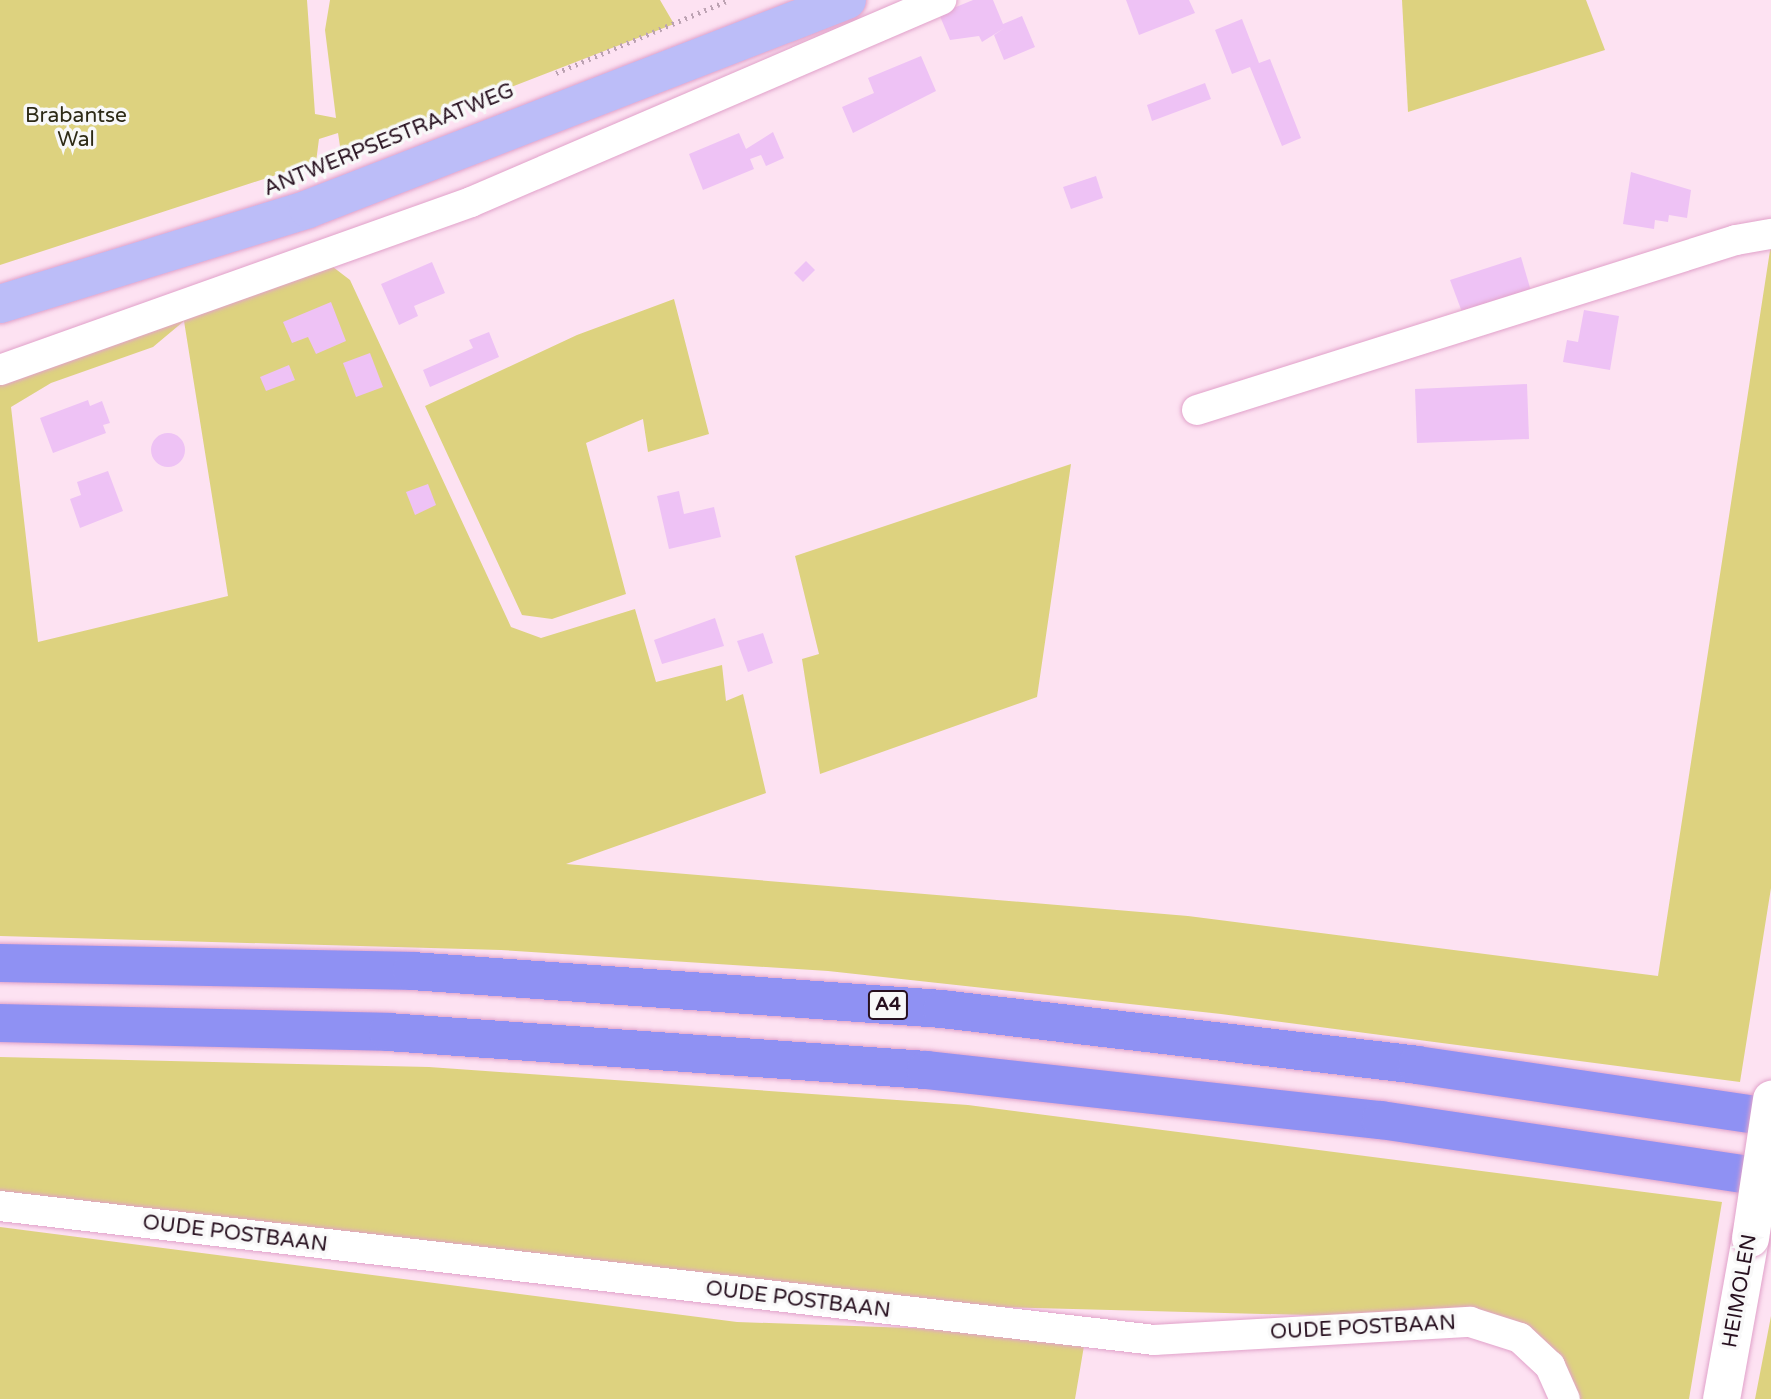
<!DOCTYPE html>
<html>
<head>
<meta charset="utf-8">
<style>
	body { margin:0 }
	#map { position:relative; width:1771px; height:1399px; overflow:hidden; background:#fde2f2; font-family:"Varela Round",sans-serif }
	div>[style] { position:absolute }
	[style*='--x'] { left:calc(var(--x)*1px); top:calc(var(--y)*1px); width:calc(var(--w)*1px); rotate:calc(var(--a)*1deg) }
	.green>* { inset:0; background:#ddd27f }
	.building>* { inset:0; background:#eec2f5 }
	.round { border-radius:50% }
	.path>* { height:4.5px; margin-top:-2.25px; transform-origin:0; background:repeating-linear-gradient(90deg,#bca2b2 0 2px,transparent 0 7px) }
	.roads { filter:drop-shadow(0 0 2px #e1a2ca) drop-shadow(0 0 2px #e1a2ca) }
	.minor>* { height:30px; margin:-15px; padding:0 15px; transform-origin:15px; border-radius:15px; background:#fff }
	.tertiary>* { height:37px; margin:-18.5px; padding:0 18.5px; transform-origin:18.5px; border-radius:18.5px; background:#fff }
	.primary>* { height:38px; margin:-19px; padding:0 19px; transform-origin:19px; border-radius:19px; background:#bcbdf8 }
	.motorway>* { height:38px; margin:-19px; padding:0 19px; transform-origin:19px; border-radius:19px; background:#8f91f3 }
	.bridges { filter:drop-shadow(0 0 2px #e1a2ca) drop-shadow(0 0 2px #e1a2ca) }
	.tertiary-bridge>* { height:37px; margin:-18.5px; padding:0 18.5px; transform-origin:18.5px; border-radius:18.5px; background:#fff }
	span { translate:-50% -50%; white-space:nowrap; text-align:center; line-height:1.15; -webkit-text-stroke:7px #f8f8f8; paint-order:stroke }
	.shield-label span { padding:2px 5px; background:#f8f8f8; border:2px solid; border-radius:5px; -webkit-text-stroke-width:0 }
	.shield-label { font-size:19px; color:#27101f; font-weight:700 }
	.park-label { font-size:21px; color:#2d2a16 }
	.street-label { font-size:21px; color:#27101f }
</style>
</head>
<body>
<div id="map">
	<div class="green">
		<div style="clip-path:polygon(0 0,307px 0,315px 114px,336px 118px,325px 30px,330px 0,660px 0,674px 24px,341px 153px,338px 133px,319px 139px,316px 162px,0 265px)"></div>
		<div style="clip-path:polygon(1402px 0,1586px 0,1605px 50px,1408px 112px)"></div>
		<div style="clip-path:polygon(evenodd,1771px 244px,1771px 888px,1740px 1082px,1221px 1014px,828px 971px,501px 950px,0 936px,0 375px,333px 267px,350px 280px,511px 627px,541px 638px,635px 609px,656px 682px,722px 665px,726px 701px,743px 694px,766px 793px,566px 864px,1188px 916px,1658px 976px,1771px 244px,184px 321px,228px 596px,38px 642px,11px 407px,51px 383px,153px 347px,184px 321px)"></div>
		<div style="clip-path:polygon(674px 299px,709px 434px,648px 452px,643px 419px,586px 443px,626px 594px,552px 619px,522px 615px,425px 406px,577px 335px)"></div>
		<div style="clip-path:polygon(1071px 464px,1037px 697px,820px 774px,802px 659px,819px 654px,795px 556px)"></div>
		<div style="clip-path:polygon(0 1057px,429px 1067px,968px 1105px,1722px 1202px,1689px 1399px,1574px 1399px,1494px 1320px,812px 1302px,0 1200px)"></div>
		<div style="clip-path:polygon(0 1227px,737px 1322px,1086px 1334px,1075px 1399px,0 1399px)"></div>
		<div style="clip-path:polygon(1771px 1316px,1771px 1399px,1755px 1399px,1767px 1337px)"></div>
	</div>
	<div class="building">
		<div style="clip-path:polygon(973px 0,993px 0,1003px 24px,1022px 16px,1035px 47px,1004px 60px,994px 35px,1006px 27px,982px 42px,979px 36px,950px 40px,939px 14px)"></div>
		<div style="clip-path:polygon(1126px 0,1189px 0,1195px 13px,1139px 35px)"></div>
		<div style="clip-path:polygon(1242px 19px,1259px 63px,1270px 59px,1301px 138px,1282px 146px,1250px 67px,1232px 74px,1215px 30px)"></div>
		<div style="clip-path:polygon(921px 56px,936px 91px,853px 133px,842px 107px,874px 93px,868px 78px)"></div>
		<div style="clip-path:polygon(1205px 83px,1211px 99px,1152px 121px,1147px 105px)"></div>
		<div style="clip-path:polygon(773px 132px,784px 158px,766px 166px,761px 155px,750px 159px,754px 169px,703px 190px,689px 154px,739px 133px,746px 149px)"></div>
		<div style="clip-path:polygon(1631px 172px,1691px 190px,1687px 218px,1669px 215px,1668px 222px,1655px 220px,1654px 229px,1623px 224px)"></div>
		<div style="clip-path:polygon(1096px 176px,1103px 198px,1071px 209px,1063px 187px)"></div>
		<div style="clip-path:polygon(1521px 257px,1531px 291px,1462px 312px,1450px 280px)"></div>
		<div style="clip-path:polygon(806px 261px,815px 270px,803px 282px,794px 273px)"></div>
		<div style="clip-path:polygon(432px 262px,445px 293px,414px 306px,418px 316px,399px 325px,381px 284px)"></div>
		<div style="clip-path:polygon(331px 302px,346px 341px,316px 354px,308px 337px,292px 343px,283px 322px)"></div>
		<div style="clip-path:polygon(1584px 310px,1619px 316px,1610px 370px,1563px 362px,1567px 340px,1578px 342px)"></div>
		<div style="clip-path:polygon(489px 332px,499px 357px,430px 387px,423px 370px,473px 348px,469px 340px)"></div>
		<div style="clip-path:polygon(370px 353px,383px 387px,356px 397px,343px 363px)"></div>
		<div style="clip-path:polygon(289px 365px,295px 380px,266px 391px,260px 377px)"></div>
		<div style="clip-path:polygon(1527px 384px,1529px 439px,1417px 443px,1415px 389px)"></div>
		<div style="clip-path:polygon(88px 400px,90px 406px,102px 401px,110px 423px,103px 425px,106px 433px,53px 453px,40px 418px)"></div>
		<div class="round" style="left:151px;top:433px;width:34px;height:34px"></div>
		<div style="clip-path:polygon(108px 471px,123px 511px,80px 528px,70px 499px,81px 495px,77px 482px)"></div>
		<div style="clip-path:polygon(428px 484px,436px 505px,415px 515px,406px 492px)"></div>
		<div style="clip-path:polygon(679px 491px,684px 514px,714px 507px,721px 537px,669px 549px,657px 496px)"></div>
		<div style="clip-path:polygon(715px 618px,724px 646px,662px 664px,654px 640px)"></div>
		<div style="clip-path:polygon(763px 633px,773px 663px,748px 672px,737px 641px)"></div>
	</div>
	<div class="path">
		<div style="--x:556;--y:73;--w:188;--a:-22.9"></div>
	</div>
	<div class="roads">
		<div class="minor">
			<div style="--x:0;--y:370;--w:500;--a:-19.63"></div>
			<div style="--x:471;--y:202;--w:512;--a:-23.26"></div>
			<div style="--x:1197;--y:410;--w:565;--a:-17.51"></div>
			<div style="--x:1736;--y:240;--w:36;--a:-10"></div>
			<div style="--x:0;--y:1206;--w:1162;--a:6.62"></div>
			<div style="--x:1154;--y:1340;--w:317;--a:-3.3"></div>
			<div style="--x:1470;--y:1322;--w:52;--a:17.7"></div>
			<div style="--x:1520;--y:1338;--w:41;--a:43"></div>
			<div style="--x:1550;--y:1366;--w:36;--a:66"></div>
		</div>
		<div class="tertiary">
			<div style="--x:1721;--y:1399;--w:164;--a:-79.8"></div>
		</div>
		<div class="primary">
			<div style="--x:0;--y:304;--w:322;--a:-17.1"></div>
			<div style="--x:308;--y:209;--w:578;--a:-21.19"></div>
		</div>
		<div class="motorway">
			<div style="--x:0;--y:963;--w:412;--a:1.1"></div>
			<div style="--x:412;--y:971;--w:531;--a:4.1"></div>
			<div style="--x:942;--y:1009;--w:478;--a:6.7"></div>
			<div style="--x:1417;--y:1065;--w:358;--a:8.4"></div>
			<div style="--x:0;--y:1023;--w:388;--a:1.3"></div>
			<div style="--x:388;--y:1032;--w:539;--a:4.04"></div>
			<div style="--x:926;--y:1070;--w:458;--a:6.3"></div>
			<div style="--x:1381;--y:1120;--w:394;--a:8.5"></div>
		</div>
	</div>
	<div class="bridges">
		<div class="tertiary-bridge">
			<div style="--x:1750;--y:1238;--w:141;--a:-81.4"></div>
		</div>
	</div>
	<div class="shield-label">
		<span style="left:888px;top:1005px">A4</span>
	</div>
	<div class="park-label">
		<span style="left:76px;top:128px">Brabantse<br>Wal</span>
	</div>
	<div class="street-label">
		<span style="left:389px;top:140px;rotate:-22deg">ANTWERPSESTRAATWEG</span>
		<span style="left:235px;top:1234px;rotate:7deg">OUDE POSTBAAN</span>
		<span style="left:1740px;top:1291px;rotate:-80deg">HEIMOLEN</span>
		<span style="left:798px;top:1300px;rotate:7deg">OUDE POSTBAAN</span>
		<span style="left:1363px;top:1328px;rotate:-3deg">OUDE POSTBAAN</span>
	</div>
</div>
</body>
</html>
